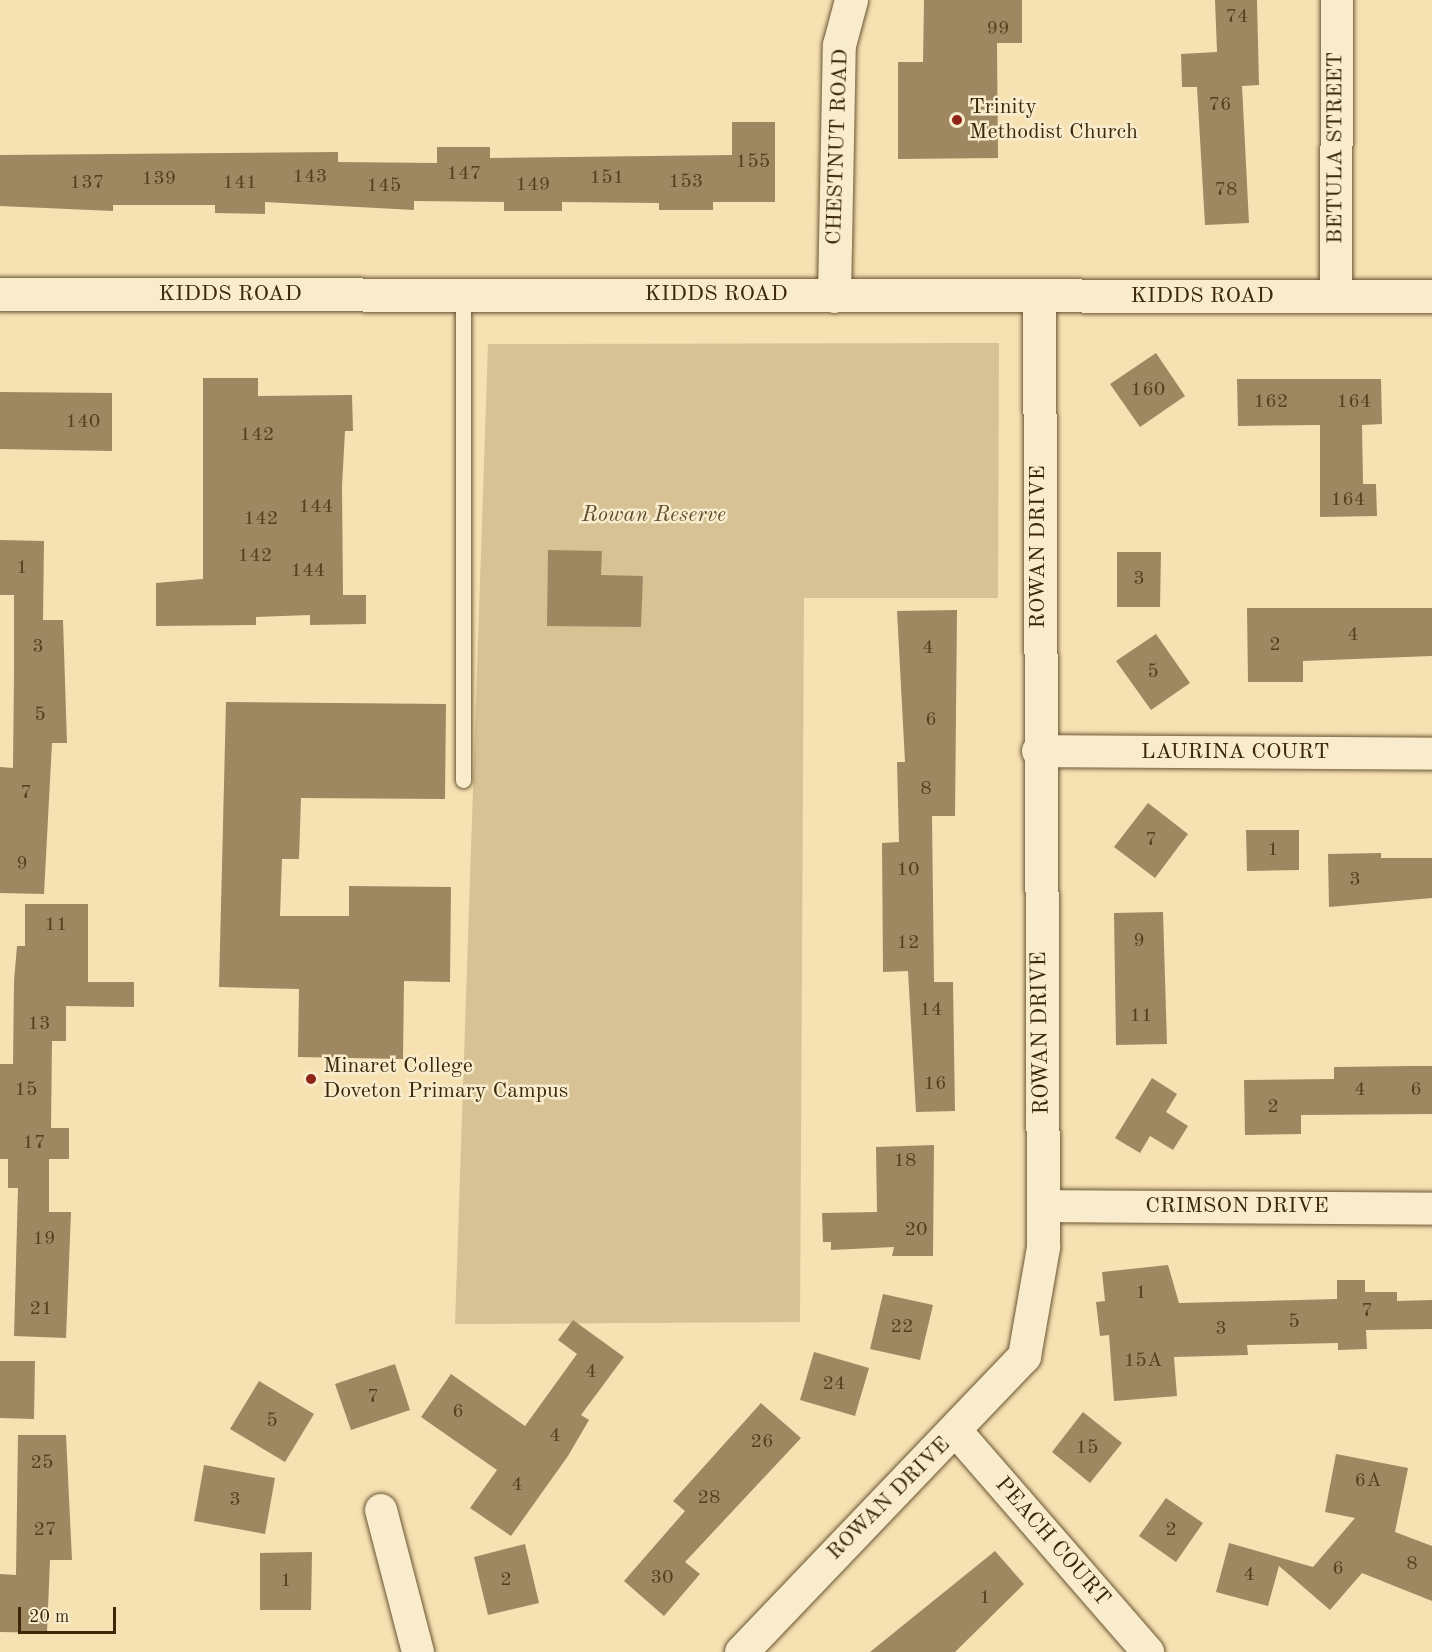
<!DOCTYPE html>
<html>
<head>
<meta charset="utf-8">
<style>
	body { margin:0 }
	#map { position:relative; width:1432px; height:1652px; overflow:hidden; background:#f6e1b2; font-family:"Old Standard TT",serif }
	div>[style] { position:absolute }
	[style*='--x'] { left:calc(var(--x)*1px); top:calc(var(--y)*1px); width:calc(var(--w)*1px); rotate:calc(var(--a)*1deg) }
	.green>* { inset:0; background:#d6c295 }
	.building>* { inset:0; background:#9d8861 }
	.roads { filter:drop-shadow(0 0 2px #6a5633) drop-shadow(0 0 2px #6a5633) }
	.lane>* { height:15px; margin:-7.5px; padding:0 7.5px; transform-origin:7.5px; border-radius:7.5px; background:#f9eccd }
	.street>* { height:32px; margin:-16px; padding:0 16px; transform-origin:16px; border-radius:16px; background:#f9eccd }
	.secondary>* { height:33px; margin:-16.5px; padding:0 16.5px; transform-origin:16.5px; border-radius:16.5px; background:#f9eccd }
	.dots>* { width:16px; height:16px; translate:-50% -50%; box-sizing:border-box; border:3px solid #f9eccd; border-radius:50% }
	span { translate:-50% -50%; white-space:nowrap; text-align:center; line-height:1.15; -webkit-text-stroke:5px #f9eccd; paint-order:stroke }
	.number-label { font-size:20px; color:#54401f }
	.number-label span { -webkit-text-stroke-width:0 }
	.poi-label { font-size:22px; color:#3c2809 }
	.left { translate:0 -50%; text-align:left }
	.street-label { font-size:22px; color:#3c2809 }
	.park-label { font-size:22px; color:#624e2c; font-style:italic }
	.scale { position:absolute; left:18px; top:1607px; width:98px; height:27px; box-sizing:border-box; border:3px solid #3c2809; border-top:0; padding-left:8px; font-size:18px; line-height:21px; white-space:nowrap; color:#3c2809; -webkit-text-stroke:4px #f9eccd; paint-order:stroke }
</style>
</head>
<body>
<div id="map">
	<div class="green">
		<div style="clip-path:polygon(999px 343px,998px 598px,804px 598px,800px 1322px,455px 1324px,488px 344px)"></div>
	</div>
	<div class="building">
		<div style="clip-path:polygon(924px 0,1022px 0,1022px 43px,997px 43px,998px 158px,898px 159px,898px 62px,923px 62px)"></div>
		<div style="clip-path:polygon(1215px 0,1257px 0,1259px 85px,1242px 86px,1249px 223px,1205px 225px,1197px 87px,1182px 87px,1181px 54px,1217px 52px)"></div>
		<div style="clip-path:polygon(732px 122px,775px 122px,775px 202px,713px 202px,713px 210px,659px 210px,659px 203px,562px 202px,562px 211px,504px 211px,504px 202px,414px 201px,414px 210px,265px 202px,265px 214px,215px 213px,215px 205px,113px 205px,113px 211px,0 206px,0 155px,338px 152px,338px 162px,437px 163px,437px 147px,490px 147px,490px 158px,732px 155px)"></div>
		<div style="clip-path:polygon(1156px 353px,1185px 396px,1140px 427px,1110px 384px)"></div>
		<div style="clip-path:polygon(203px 378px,258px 378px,258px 396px,352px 395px,353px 431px,345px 431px,342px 486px,343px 595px,366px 595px,366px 624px,310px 625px,310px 615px,256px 617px,256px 625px,156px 626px,156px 583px,203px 579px)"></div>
		<div style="clip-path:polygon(1237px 379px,1381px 379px,1382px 424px,1362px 425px,1363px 484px,1376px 484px,1377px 516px,1320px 517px,1320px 425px,1238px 426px)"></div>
		<div style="clip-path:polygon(0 392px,112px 393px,112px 451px,0 449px)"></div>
		<div style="clip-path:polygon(0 540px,44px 541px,43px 620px,63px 620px,67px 743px,52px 743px,44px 894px,0 893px,0 767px,13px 768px,14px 674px,14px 595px,0 595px)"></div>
		<div style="clip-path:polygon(548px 550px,602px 551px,601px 575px,643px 576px,641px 627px,547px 626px)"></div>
		<div style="clip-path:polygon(1117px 552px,1161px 552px,1160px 607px,1117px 607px)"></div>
		<div style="clip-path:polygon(1247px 608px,1432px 608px,1432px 656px,1303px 661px,1303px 682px,1248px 682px)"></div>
		<div style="clip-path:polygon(957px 610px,955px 816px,932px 816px,934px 982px,953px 982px,955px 1111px,916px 1112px,908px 971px,883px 972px,882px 843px,899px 842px,897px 762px,905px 762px,897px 611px)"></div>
		<div style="clip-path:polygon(1156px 634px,1190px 683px,1151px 710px,1116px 661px)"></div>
		<div style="clip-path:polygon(226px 702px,446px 704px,445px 799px,301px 798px,299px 859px,282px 859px,280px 916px,349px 916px,349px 886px,451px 887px,450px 982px,404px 981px,403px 1059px,298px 1057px,299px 989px,219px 987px)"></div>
		<div style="clip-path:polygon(1148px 803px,1188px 834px,1155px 878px,1114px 847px)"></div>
		<div style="clip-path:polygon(1246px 830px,1299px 830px,1299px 870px,1247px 871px)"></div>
		<div style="clip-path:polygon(1381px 853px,1381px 858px,1432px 858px,1432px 898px,1329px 907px,1328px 854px)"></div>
		<div style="clip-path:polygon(25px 904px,88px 904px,88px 982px,134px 982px,134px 1007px,66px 1006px,66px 1041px,52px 1041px,51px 1128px,69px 1128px,69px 1159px,49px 1159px,49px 1212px,71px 1212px,66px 1338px,14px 1336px,18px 1188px,8px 1188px,8px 1159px,0 1159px,0 1064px,13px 1064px,14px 981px,17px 946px,25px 946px)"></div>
		<div style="clip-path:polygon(1163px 912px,1167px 1044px,1116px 1045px,1114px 913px)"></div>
		<div style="clip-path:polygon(1410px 1066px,1432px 1066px,1432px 1114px,1301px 1115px,1301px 1134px,1245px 1135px,1244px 1080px,1334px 1079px,1334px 1067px)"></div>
		<div style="clip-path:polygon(1152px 1078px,1177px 1094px,1166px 1112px,1188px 1126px,1173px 1150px,1150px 1136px,1140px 1153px,1115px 1138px)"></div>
		<div style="clip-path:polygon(934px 1145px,933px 1256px,892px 1256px,894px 1247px,831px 1250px,831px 1242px,823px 1242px,822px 1213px,877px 1212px,876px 1147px)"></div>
		<div style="clip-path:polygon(1168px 1265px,1179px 1303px,1337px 1299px,1337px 1280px,1365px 1280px,1365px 1292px,1397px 1292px,1397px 1301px,1432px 1300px,1432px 1329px,1366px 1330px,1367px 1349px,1338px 1350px,1338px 1343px,1247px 1345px,1248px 1355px,1174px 1357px,1177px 1396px,1114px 1401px,1109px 1335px,1100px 1336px,1096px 1302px,1105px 1301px,1102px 1272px)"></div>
		<div style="clip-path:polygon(883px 1294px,933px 1305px,920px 1360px,870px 1349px)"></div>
		<div style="clip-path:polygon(573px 1320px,624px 1357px,581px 1415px,589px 1420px,568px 1456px,511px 1536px,470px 1508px,497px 1470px,421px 1417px,451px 1374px,525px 1426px,577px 1354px,558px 1340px)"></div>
		<div style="clip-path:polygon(814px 1352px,869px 1368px,855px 1416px,800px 1400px)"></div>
		<div style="clip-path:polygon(0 1361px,35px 1361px,34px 1419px,0 1418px)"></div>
		<div style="clip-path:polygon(395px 1364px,410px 1410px,351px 1430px,335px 1384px)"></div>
		<div style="clip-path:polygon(259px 1381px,314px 1414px,285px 1462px,230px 1429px)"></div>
		<div style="clip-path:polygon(761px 1403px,801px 1438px,685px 1562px,700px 1574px,664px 1616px,624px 1581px,685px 1511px,673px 1501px)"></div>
		<div style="clip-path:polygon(1083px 1412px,1122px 1443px,1090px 1483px,1052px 1452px)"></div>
		<div style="clip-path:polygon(18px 1435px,66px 1435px,72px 1560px,50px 1560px,47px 1633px,0 1632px,0 1574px,16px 1575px)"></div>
		<div style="clip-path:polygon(1336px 1454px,1408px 1468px,1395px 1532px,1432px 1546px,1432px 1601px,1362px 1573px,1330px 1610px,1279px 1566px,1268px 1606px,1216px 1592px,1229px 1543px,1313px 1567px,1355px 1518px,1325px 1512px)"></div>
		<div style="clip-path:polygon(204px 1465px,275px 1478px,265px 1534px,194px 1521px)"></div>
		<div style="clip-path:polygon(1166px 1498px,1203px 1523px,1176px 1562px,1139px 1536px)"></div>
		<div style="clip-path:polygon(525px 1544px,539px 1603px,488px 1615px,474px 1557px)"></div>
		<div style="clip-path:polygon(995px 1551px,1024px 1584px,955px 1652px,870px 1652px)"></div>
		<div style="clip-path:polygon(312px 1552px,311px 1610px,260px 1610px,260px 1553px)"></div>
	</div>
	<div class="roads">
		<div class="lane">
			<div style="--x:463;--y:295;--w:485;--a:90"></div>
		</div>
		<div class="street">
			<div style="--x:1336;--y:296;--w:296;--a:-89.8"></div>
			<div style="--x:1038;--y:751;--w:394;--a:0.4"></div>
			<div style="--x:1043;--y:1206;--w:389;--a:0.4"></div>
			<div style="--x:956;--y:1431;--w:293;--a:49"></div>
			<div style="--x:381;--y:1510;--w:147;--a:75.4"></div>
		</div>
		<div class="secondary">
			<div style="--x:0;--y:294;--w:1432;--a:0.08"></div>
			<div style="--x:834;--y:296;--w:251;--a:-88.9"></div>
			<div style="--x:839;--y:45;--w:47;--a:-75.1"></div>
			<div style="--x:741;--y:1652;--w:410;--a:-46.3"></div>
			<div style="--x:1024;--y:1356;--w:111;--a:-80.1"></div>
			<div style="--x:1043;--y:1247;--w:949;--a:-90.24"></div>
		</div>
	</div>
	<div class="dots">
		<div style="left:957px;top:120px;background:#8f2418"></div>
		<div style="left:311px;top:1079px;background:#8f2418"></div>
	</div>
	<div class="number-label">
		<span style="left:1237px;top:17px">74</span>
		<span style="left:998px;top:29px">99</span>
		<span style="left:1220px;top:105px">76</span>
		<span style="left:753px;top:162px">155</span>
		<span style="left:464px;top:174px">147</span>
		<span style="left:310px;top:177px">143</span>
		<span style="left:607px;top:178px">151</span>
		<span style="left:159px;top:179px">139</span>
		<span style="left:686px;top:182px">153</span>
		<span style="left:87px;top:183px">137</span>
		<span style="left:240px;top:183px">141</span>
		<span style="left:533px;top:185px">149</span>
		<span style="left:384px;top:186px">145</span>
		<span style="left:1226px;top:190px">78</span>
		<span style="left:1148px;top:390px">160</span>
		<span style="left:1271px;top:402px">162</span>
		<span style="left:1354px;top:402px">164</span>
		<span style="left:83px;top:422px">140</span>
		<span style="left:257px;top:435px">142</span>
		<span style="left:1348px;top:500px">164</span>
		<span style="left:316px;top:507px">144</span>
		<span style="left:261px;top:519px">142</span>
		<span style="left:255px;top:556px">142</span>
		<span style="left:22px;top:568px">1</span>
		<span style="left:308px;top:571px">144</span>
		<span style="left:1139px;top:579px">3</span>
		<span style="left:1353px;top:635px">4</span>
		<span style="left:1275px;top:645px">2</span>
		<span style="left:38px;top:647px">3</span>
		<span style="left:928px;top:648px">4</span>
		<span style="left:1153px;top:672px">5</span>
		<span style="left:40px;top:715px">5</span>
		<span style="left:931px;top:720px">6</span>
		<span style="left:926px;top:789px">8</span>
		<span style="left:26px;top:793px">7</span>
		<span style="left:1151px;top:840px">7</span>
		<span style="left:1273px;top:850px">1</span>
		<span style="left:22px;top:864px">9</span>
		<span style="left:908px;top:870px">10</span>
		<span style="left:1355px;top:880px">3</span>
		<span style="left:56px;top:925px">11</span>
		<span style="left:1139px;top:941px">9</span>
		<span style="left:908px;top:943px">12</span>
		<span style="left:931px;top:1010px">14</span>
		<span style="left:1141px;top:1016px">11</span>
		<span style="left:39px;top:1024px">13</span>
		<span style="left:935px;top:1084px">16</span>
		<span style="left:26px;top:1090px">15</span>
		<span style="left:1360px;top:1090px">4</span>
		<span style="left:1416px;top:1090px">6</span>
		<span style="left:1273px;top:1107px">2</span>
		<span style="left:34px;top:1143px">17</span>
		<span style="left:905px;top:1161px">18</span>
		<span style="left:916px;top:1230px">20</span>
		<span style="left:44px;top:1239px">19</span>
		<span style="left:1141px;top:1293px">1</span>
		<span style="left:41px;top:1309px">21</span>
		<span style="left:1367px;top:1311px">7</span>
		<span style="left:1294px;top:1322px">5</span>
		<span style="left:902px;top:1327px">22</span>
		<span style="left:1221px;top:1329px">3</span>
		<span style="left:1143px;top:1361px">15A</span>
		<span style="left:591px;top:1372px">4</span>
		<span style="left:834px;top:1384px">24</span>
		<span style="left:373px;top:1397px">7</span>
		<span style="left:458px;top:1412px">6</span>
		<span style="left:272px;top:1421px">5</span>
		<span style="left:555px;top:1436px">4</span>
		<span style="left:762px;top:1442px">26</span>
		<span style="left:1087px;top:1448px">15</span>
		<span style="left:42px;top:1463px">25</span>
		<span style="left:1368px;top:1481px">6A</span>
		<span style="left:517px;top:1485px">4</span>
		<span style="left:709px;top:1498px">28</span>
		<span style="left:235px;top:1500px">3</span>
		<span style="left:45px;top:1530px">27</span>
		<span style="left:1171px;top:1530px">2</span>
		<span style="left:1412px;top:1564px">8</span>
		<span style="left:1338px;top:1569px">6</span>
		<span style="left:1249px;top:1575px">4</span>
		<span style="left:662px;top:1578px">30</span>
		<span style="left:506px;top:1580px">2</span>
		<span style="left:286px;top:1581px">1</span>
		<span style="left:985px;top:1598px">1</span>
	</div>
	<div class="poi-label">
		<span class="left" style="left:969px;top:120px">Trinity<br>Methodist Church</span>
		<span class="left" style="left:323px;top:1079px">Minaret College<br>Doveton Primary Campus</span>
	</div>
	<div class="street-label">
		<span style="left:838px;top:147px;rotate:-88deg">CHESTNUT ROAD</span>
		<span style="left:1336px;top:148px;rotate:-90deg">BETULA STREET</span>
		<span style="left:230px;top:295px">KIDDS ROAD</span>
		<span style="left:716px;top:295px">KIDDS ROAD</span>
		<span style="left:1202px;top:297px">KIDDS ROAD</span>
		<span style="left:1039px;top:547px;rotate:-90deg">ROWAN DRIVE</span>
		<span style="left:1235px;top:753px">LAURINA COURT</span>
		<span style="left:1041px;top:1033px;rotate:-91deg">ROWAN DRIVE</span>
		<span style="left:1237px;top:1207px">CRIMSON DRIVE</span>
		<span style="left:889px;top:1499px;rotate:-45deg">ROWAN DRIVE</span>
		<span style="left:1052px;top:1542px;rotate:49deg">PEACH COURT</span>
	</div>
	<div class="park-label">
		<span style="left:654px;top:516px">Rowan Reserve</span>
	</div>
	<div class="scale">20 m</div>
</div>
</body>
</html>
